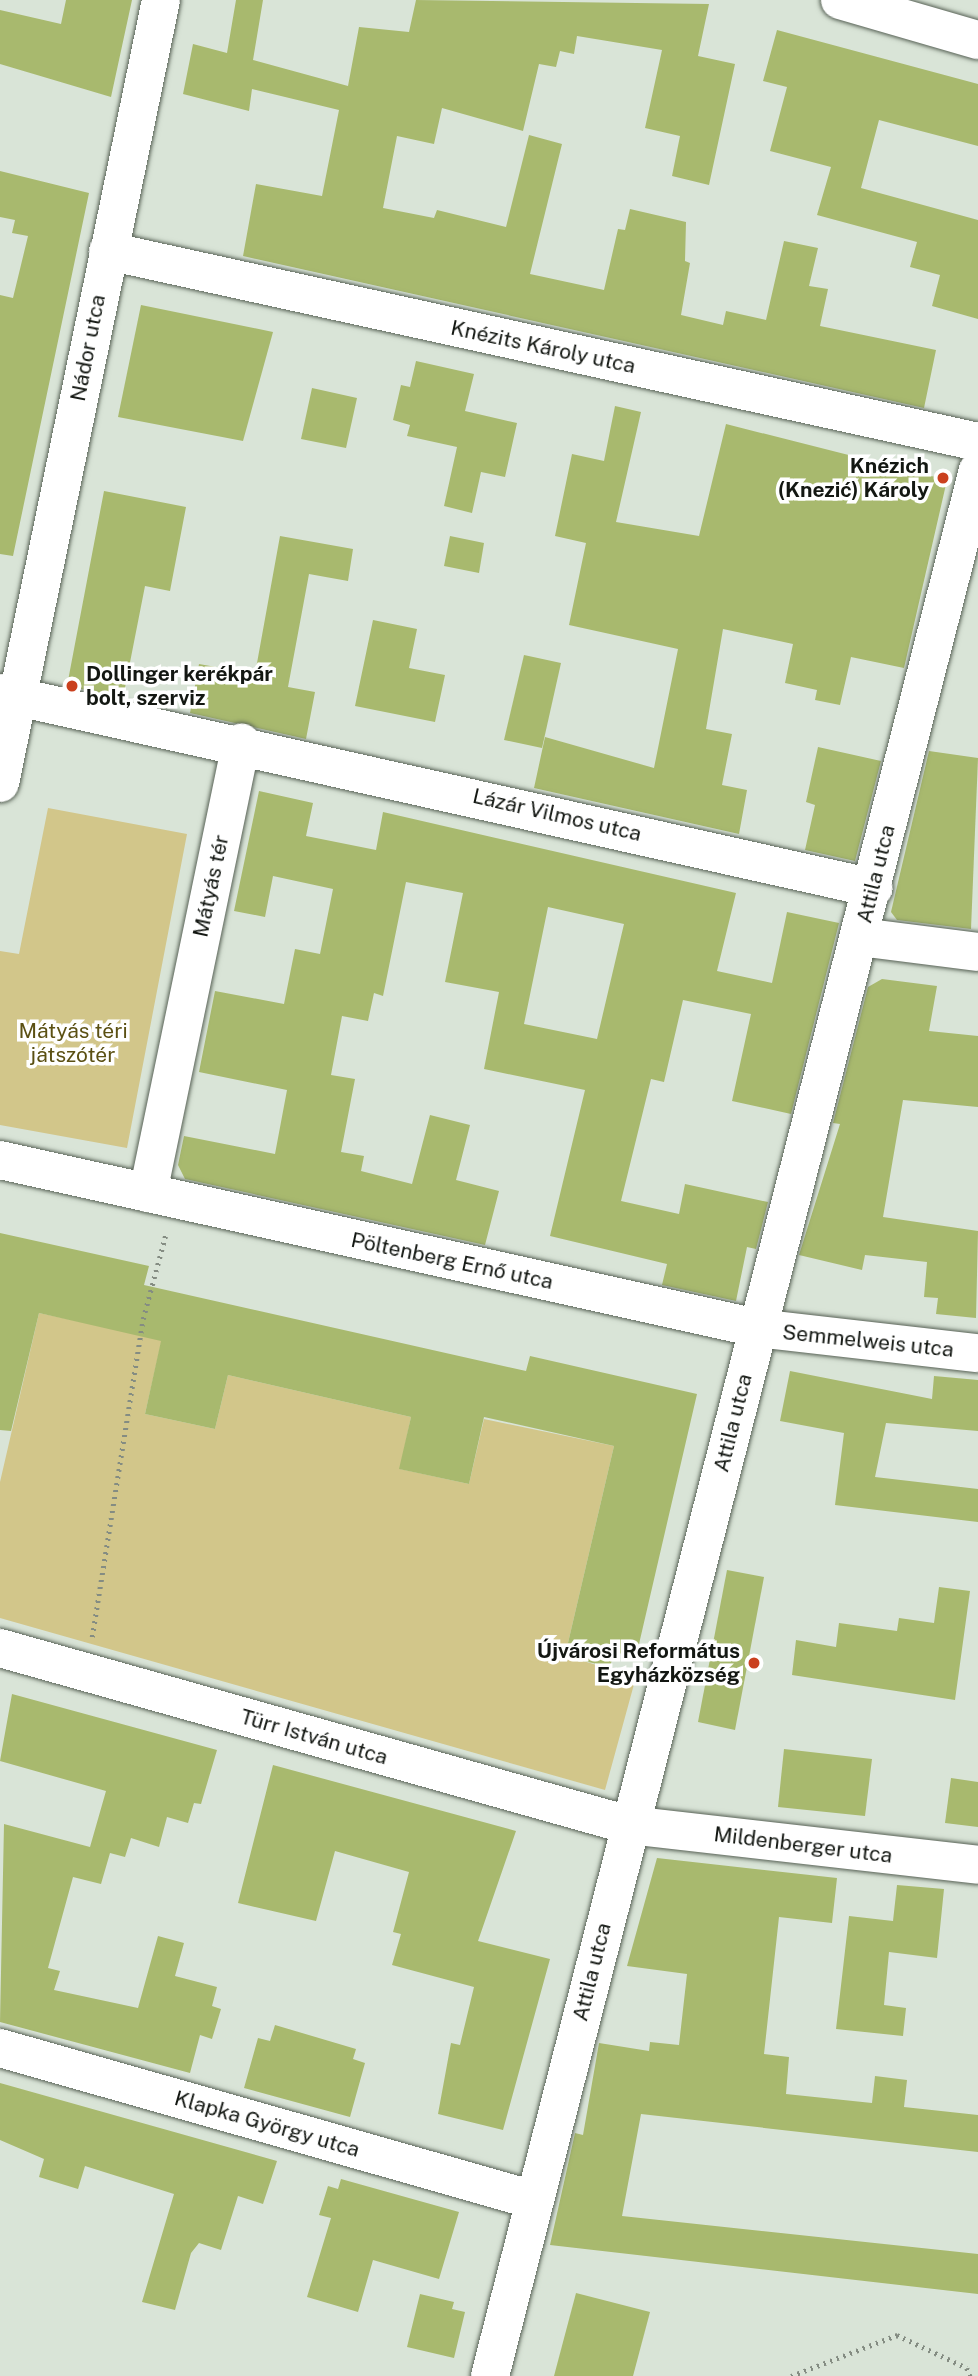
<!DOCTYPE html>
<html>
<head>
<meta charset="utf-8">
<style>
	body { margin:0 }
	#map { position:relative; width:978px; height:2376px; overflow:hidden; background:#d9e4d7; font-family:"Public Sans",sans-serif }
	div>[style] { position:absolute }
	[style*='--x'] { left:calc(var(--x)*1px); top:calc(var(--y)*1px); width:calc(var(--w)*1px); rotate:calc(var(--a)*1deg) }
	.green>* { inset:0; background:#d2c68a }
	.building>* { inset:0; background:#a8b96e }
	.path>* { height:4.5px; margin-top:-2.25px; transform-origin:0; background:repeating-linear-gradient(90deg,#848c82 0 2px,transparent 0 7px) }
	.roads { filter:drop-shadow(0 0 2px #586256) drop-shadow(0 0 2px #586256) }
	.minor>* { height:38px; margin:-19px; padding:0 19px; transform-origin:19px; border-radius:19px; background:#fff }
	.dots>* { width:19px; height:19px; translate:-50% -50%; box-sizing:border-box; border:4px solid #fff; border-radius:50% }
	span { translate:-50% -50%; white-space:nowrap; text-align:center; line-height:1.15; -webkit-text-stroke:7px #fff; paint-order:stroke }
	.street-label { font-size:21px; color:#131712 }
	.poi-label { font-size:21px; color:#131712; font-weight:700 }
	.right { translate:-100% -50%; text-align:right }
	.left { translate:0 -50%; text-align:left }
	.park-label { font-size:21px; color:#5b5013 }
</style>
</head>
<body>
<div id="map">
	<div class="green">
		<div style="clip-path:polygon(48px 808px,187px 834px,127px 1148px,0 1125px,0 951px,19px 954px)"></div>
		<div style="clip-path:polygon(39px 1313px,162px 1339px,145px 1414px,215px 1429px,228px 1375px,411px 1417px,400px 1469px,469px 1484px,484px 1419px,614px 1446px,568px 1643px,582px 1646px,580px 1660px,636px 1677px,605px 1790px,0 1618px,0 1482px)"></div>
	</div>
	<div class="building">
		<div style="clip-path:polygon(66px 0,132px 0,111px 97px,0 64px,0 10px,61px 24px)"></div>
		<div style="clip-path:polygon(236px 0,263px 0,253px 60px,348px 86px,359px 27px,409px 32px,416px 0,709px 4px,698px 56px,735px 64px,709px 185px,672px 176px,680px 136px,645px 128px,662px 50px,577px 36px,574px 54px,560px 51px,556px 67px,539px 64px,523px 131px,442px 108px,434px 144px,397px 136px,383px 208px,434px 218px,437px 210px,506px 227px,529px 135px,562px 144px,530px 274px,604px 290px,618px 229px,625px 230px,630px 209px,686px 222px,685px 261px,690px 263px,681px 315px,723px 325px,726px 311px,766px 320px,784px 241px,818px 248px,809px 286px,828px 289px,820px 326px,936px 350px,924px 408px,243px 256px,256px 184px,322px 196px,339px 110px,252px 89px,249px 111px,183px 94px,193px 44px,227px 53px)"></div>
		<div style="clip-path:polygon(777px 30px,978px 84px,978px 146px,879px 120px,861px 188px,978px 220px,978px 319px,932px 306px,940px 275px,910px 267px,917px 242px,817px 215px,831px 167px,770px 151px,787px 87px,763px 81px)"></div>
		<div style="clip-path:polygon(0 171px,89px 193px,13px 556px,0 554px,0 295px,13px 298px,28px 236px,12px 233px,15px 220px,0 217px)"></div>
		<div style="clip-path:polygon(141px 305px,273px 332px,243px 441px,118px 417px)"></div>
		<div style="clip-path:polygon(416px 361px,474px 374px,465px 411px,517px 423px,505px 477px,481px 472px,472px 513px,444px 506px,457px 447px,407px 436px,410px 425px,393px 420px,401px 385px,410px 387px)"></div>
		<div style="clip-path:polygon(312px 388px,357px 398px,346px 448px,301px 439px)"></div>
		<div style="clip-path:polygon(615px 406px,641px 412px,616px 522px,699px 536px,726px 424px,947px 480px,904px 668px,851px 657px,840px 705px,815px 700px,817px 690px,785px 683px,793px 644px,723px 629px,706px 729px,732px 734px,722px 785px,747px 790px,739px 834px,534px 788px,545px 737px,654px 768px,678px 649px,569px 625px,586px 543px,555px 536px,572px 454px,604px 461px)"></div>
		<div style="clip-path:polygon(104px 491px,186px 507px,170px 591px,145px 586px,123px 698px,67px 686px)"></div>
		<div style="clip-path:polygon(280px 536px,353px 549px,348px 581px,309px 574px,288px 687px,315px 692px,306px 739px,190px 713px,199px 664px,255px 674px)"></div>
		<div style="clip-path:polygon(450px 536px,484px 543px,479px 573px,444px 566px)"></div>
		<div style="clip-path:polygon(373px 620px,417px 629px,409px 668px,445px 675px,435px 722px,355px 706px)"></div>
		<div style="clip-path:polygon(524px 655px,561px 663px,542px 748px,504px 740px)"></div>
		<div style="clip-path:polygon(818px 747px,881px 761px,855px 861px,805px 850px,815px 805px,806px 802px)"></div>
		<div style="clip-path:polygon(929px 751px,978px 758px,971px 929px,897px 920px,891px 912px)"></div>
		<div style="clip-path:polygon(evenodd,259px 791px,313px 803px,306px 836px,376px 850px,383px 812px,736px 893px,717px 971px,772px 983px,787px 912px,839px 923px,791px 1114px,732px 1101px,751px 1014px,683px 1000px,664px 1082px,651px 1079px,621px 1201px,679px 1214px,685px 1184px,768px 1202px,756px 1249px,747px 1247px,736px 1301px,662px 1285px,667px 1264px,550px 1236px,585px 1090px,484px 1069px,499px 992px,445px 982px,463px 893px,406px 882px,383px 996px,374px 993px,368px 1021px,342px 1016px,331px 1075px,355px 1079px,341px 1152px,364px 1156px,361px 1171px,412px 1184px,430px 1115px,470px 1125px,456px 1180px,499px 1191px,485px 1245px,185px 1179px,178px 1165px,184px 1136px,275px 1154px,287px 1090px,199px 1072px,215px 991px,284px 1004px,295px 949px,320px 954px,333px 889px,273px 876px,265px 917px,234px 911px,259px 791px,548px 907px,624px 924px,597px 1039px,524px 1024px,548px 907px)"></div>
		<div style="clip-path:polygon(882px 979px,937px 986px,929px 1031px,978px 1036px,978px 1107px,903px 1100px,883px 1217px,978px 1231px,976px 1318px,936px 1314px,938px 1298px,924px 1297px,927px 1262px,865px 1255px,862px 1270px,799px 1255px,840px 1124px,833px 1123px,868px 987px)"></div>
		<div style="clip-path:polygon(0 1233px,149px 1266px,144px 1285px,526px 1371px,530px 1356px,697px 1394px,636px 1657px,614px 1652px,610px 1667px,580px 1660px,582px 1646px,568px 1643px,614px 1446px,484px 1417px,469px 1484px,399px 1469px,411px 1417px,228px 1375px,215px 1429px,145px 1414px,161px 1341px,39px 1313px,11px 1431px,0 1430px)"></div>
		<div style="clip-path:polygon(790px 1371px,932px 1399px,934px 1376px,978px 1380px,978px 1431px,886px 1423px,875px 1477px,978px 1489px,978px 1522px,835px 1505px,844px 1433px,780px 1421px)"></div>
		<div style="clip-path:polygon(727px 1570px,764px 1577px,735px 1730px,698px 1722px)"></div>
		<div style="clip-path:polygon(939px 1587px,970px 1591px,955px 1700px,792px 1675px,796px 1640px,836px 1647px,839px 1623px,897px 1631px,899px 1618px,934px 1623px)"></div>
		<div style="clip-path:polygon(12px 1694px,217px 1750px,201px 1804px,194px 1803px,188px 1823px,167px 1817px,159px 1847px,131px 1838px,125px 1857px,110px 1853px,101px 1884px,73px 1877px,48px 1968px,60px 1971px,54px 1990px,138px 2008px,158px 1936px,184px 1943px,175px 1976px,217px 1987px,212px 2006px,221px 2009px,212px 2039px,200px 2035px,190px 2073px,0 2022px,4px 1824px,90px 1847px,106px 1791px,0 1761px)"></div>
		<div style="clip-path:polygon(784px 1749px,872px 1759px,865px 1816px,778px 1807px)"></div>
		<div style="clip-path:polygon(273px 1765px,516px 1831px,478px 1941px,550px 1959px,503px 2130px,438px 2114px,451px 2043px,460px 2045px,474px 1987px,392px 1965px,401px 1934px,393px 1932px,409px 1872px,335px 1851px,316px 1921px,238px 1903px)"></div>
		<div style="clip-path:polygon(951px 1778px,978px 1782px,978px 1827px,945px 1823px)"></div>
		<div style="clip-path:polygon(657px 1858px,837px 1878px,832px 1923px,779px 1917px,764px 2054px,789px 2057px,786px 2094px,872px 2103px,875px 2076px,907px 2080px,904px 2107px,978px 2115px,978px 2152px,641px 2114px,622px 2216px,978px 2254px,978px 2294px,550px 2245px,575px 2133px,583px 2135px,599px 2043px,649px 2051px,650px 2042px,679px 2045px,687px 1974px,627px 1966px)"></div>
		<div style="clip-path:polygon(897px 1885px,944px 1889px,937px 1958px,889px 1952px,884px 2005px,906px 2008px,903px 2036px,836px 2029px,849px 1916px,893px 1921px)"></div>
		<div style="clip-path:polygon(275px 2025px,356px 2049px,353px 2059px,365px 2063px,350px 2117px,244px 2088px,258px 2038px,270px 2041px)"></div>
		<div style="clip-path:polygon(0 2083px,277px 2161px,263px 2204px,238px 2196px,221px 2250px,199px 2243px,191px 2253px,175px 2310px,142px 2302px,174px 2194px,85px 2166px,78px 2189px,39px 2177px,44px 2159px,0 2140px)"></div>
		<div style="clip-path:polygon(341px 2179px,459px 2212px,439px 2279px,373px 2260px,358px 2312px,307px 2297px,331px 2218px,319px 2215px,328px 2186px,338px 2189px)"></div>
		<div style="clip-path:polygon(576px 2293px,650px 2312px,633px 2376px,554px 2376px)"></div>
		<div style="clip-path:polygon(420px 2294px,454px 2302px,452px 2309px,465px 2312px,454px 2358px,407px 2347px)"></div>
	</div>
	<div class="path">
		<div style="--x:92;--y:1637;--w:322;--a:-80.9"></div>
		<div style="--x:143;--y:1319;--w:89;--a:-75"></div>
		<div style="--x:791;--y:2376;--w:114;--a:-21.1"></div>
		<div style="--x:897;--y:2335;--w:77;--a:25.2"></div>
		<div style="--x:967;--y:2368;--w:9;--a:69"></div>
	</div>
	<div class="roads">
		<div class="minor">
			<div style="--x:840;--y:0;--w:144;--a:16.2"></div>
			<div style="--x:108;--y:251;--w:891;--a:12.38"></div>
			<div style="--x:0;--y:693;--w:895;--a:12.59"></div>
			<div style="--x:0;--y:783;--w:799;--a:-78.38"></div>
			<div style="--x:860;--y:937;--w:119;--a:7.2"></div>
			<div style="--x:0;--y:1160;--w:775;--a:12.51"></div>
			<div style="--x:757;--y:1328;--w:222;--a:6.5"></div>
			<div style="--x:148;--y:1193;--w:460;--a:-78.3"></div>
			<div style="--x:0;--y:1648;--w:653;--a:15.72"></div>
			<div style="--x:629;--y:1825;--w:351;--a:6.5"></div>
			<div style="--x:0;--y:2048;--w:555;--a:15.89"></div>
			<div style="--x:490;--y:2376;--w:1967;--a:-75.64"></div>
		</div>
	</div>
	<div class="dots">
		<div style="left:943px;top:478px;background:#ca401e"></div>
		<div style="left:72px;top:686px;background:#ca401e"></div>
		<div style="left:754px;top:1663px;background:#ca401e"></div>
	</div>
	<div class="street-label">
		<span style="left:543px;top:347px;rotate:12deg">Knézits Károly utca</span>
		<span style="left:88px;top:348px;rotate:-79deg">Nádor utca</span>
		<span style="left:557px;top:815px;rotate:13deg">Lázár Vilmos utca</span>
		<span style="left:876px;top:874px;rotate:-76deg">Attila utca</span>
		<span style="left:211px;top:886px;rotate:-78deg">Mátyás tér</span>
		<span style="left:452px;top:1261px;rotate:12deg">Pöltenberg Ernő utca</span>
		<span style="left:868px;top:1341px;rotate:6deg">Semmelweis utca</span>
		<span style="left:733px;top:1423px;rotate:-76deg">Attila utca</span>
		<span style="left:314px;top:1737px;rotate:16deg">Türr István utca</span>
		<span style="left:803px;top:1845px;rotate:7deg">Mildenberger utca</span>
		<span style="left:592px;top:1972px;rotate:-76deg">Attila utca</span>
		<span style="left:267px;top:2124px;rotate:16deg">Klapka György utca</span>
	</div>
	<div class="poi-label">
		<span class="right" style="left:929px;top:478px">Knézich<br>(Knezić) Károly</span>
		<span class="left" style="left:86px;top:686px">Dollinger kerékpár<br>bolt, szerviz</span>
		<span class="right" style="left:740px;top:1663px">Újvárosi Református<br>Egyházközség</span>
	</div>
	<div class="park-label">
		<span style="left:73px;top:1043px">Mátyás téri<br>játszótér</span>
	</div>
</div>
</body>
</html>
